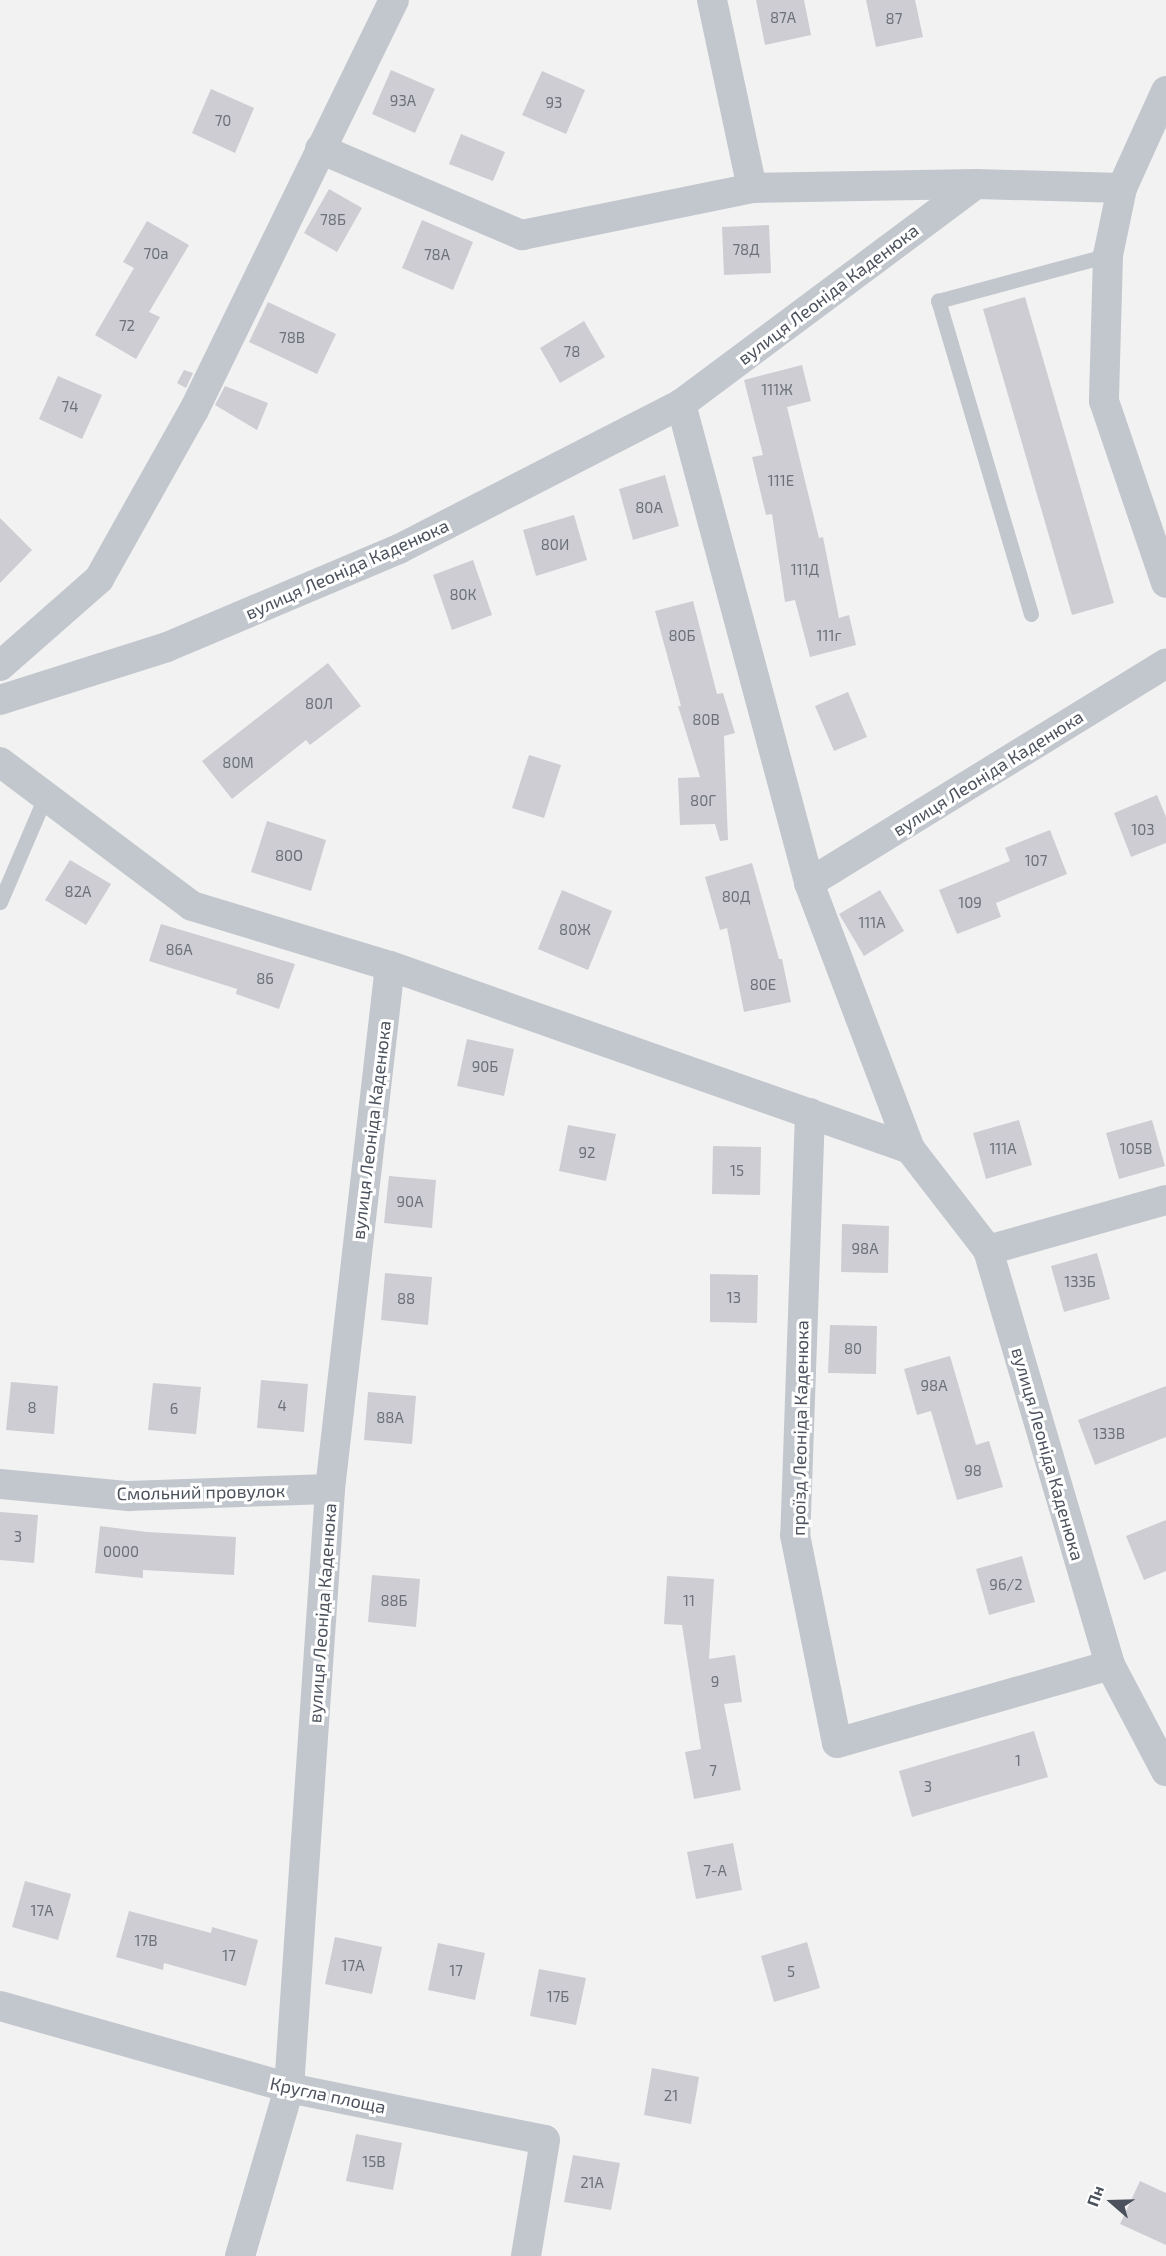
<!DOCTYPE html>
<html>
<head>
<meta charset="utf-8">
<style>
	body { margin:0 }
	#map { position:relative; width:1166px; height:2256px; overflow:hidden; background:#f3f2f2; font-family:"Exo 2",sans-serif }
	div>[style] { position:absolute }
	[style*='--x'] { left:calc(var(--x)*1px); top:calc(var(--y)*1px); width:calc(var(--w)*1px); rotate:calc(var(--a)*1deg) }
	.building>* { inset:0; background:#cdcdd3 }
	.service>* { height:15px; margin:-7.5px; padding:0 7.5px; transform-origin:7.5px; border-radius:7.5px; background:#c2c7ce }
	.minor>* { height:30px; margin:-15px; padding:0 15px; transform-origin:15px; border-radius:15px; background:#c2c7ce }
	span { translate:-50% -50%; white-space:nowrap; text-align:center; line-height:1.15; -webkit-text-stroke:6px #fff; paint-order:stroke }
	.number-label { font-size:15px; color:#6c717a }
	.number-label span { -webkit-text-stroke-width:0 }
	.street-label { font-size:18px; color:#4c525d }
	.north { position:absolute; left:1082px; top:2172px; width:60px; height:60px; -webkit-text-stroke:4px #fff; paint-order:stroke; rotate:290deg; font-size:16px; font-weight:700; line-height:24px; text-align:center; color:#4c525d }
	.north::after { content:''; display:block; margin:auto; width:21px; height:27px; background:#4c525d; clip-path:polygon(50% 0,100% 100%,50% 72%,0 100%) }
</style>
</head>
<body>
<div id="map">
	<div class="building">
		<div style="clip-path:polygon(756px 0,804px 0,811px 35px,765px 45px)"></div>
		<div style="clip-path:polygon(866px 0,915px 0,923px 37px,876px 47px)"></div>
		<div style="clip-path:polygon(391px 70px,435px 89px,415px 133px,372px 114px)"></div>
		<div style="clip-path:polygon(542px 71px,585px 90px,566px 134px,522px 115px)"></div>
		<div style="clip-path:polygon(211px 89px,254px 108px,235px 153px,192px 133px)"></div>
		<div style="clip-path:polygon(461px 134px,505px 152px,493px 181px,449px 164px)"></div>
		<div style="clip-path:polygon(329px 189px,362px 208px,337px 252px,304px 233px)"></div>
		<div style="clip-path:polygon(422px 220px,473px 242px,453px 290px,402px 268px)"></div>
		<div style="clip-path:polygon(147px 221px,189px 245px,149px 312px,160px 317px,136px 359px,95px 335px,134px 268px,123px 262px)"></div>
		<div style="clip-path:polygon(769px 225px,771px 273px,724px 275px,722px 227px)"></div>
		<div style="clip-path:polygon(1025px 297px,1114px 603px,1072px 615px,983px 309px)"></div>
		<div style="clip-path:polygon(268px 302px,336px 334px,317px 374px,249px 342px)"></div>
		<div style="clip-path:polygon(584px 321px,605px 357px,560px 383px,540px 348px)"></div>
		<div style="clip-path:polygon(802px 365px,811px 401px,787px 407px,819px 538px,823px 537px,839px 618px,849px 615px,856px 645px,810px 657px,795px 600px,785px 602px,772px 514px,766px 515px,752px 457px,763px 455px,744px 380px)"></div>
		<div style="clip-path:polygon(184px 370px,193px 373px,186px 388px,177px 383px)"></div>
		<div style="clip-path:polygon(58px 376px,102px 395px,82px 439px,39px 419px)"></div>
		<div style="clip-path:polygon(225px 386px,268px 403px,257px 430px,215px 405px)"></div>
		<div style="clip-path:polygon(665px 475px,679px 526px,633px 540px,619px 489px)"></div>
		<div style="clip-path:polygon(574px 515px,587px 560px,536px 576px,523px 530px)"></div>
		<div style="clip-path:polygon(0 518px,32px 550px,0 583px)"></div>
		<div style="clip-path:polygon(473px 560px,492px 615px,452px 630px,433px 575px)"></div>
		<div style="clip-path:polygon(693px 601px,717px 694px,723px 693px,735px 733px,724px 736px,728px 840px,720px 841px,715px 824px,680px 825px,678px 778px,700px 777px,678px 706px,681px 706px,655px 611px)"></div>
		<div style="clip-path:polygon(328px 663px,361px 706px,310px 745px,306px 740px,232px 799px,202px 761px)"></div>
		<div style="clip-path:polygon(848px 692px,867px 737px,834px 751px,815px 706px)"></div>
		<div style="clip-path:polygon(529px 755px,561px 765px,544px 818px,512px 808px)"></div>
		<div style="clip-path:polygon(1157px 795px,1166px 817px,1166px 843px,1131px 857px,1114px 813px)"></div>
		<div style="clip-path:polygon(267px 821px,326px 840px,311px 891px,251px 872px)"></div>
		<div style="clip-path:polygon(1050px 830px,1067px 874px,996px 903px,1001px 917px,957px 934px,939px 890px,1010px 861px,1005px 848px)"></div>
		<div style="clip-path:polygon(70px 860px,111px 884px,86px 925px,45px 900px)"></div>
		<div style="clip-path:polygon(752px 863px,779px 959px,782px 959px,791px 1002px,744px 1012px,727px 928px,720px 930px,705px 877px)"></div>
		<div style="clip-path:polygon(562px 890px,612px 911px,588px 970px,538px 949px)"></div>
		<div style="clip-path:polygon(880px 890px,904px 931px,864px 956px,839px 914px)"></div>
		<div style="clip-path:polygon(161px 924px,295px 964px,279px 1009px,236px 994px,237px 989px,149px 961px)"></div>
		<div style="clip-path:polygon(467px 1039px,514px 1049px,504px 1096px,457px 1086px)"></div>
		<div style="clip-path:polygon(1019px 1120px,1032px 1165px,986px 1179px,973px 1133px)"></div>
		<div style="clip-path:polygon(1152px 1120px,1165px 1166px,1119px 1179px,1106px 1133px)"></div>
		<div style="clip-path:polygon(568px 1125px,616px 1134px,606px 1181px,559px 1171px)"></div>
		<div style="clip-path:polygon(713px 1146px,761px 1147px,760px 1195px,712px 1194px)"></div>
		<div style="clip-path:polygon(389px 1176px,436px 1180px,432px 1228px,384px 1223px)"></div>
		<div style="clip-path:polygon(842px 1224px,889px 1226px,888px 1273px,841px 1272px)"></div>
		<div style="clip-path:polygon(1097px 1253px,1110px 1299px,1064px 1312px,1051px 1266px)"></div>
		<div style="clip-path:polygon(385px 1273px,432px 1277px,428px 1325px,381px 1320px)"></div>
		<div style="clip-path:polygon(710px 1274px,758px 1275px,757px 1323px,710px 1322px)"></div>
		<div style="clip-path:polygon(830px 1325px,877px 1326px,876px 1374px,828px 1373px)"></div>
		<div style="clip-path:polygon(950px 1356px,976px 1445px,989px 1441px,1003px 1487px,957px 1500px,931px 1411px,917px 1415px,904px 1369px)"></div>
		<div style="clip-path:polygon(261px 1380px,308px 1384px,304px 1432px,257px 1428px)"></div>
		<div style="clip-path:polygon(11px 1382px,58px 1386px,54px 1434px,6px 1430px)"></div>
		<div style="clip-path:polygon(153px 1383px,201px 1387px,196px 1434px,148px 1430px)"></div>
		<div style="clip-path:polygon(1166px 1386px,1166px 1437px,1095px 1465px,1078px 1420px)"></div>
		<div style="clip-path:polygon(368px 1392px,416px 1396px,412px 1444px,364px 1440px)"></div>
		<div style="clip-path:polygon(0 1512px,38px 1515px,34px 1563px,0 1560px)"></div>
		<div style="clip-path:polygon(1166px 1520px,1166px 1571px,1144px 1580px,1126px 1536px)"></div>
		<div style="clip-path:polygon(100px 1526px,147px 1532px,236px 1537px,234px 1575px,143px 1570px,143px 1578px,95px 1573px)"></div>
		<div style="clip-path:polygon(1022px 1556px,1035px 1602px,989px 1615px,976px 1569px)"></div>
		<div style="clip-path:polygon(372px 1575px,420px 1579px,416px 1627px,368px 1622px)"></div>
		<div style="clip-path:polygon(667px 1576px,714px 1579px,709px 1659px,735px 1655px,742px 1702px,724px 1704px,741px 1790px,694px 1799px,685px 1752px,701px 1749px,682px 1625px,664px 1624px)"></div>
		<div style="clip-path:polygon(1034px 1731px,1048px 1777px,912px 1817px,899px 1771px)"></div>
		<div style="clip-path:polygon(733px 1843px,742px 1890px,696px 1899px,687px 1852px)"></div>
		<div style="clip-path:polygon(25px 1881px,71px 1894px,58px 1940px,12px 1927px)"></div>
		<div style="clip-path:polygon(129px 1911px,211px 1933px,212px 1927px,258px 1940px,246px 1986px,164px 1963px,163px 1970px,116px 1957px)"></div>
		<div style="clip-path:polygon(335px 1937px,382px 1947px,372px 1994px,325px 1984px)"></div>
		<div style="clip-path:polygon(807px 1942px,820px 1988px,774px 2002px,761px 1956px)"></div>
		<div style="clip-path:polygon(438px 1943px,485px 1953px,475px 2000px,428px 1990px)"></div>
		<div style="clip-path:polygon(539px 1969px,586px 1978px,576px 2025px,530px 2016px)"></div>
		<div style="clip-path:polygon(652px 2068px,699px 2077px,691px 2124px,644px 2115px)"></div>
		<div style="clip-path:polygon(356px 2134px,402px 2143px,393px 2190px,346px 2181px)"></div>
		<div style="clip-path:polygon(573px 2155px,620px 2163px,611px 2210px,564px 2202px)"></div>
		<div style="clip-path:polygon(1140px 2181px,1166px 2193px,1166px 2245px,1120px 2224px)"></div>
	</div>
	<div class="service">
		<div style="--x:1031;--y:614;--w:327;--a:-106.5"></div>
		<div style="--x:938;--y:301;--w:176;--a:-15.1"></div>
		<div style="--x:0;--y:902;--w:114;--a:-66.8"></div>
	</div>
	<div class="minor">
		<div style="--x:712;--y:0;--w:192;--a:78"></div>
		<div style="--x:752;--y:188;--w:224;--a:-1"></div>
		<div style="--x:976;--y:184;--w:146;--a:1.6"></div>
		<div style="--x:1166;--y:91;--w:107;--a:114.4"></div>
		<div style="--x:1122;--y:188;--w:68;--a:101.8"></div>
		<div style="--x:1108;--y:255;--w:146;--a:91.6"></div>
		<div style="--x:1104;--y:401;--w:192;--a:71.2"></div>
		<div style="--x:320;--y:149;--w:220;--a:23.1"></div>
		<div style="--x:522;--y:235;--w:235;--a:-11.5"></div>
		<div style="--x:681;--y:404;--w:496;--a:75"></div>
		<div style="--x:809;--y:883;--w:285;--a:69.2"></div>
		<div style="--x:0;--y:666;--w:132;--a:-41.3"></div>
		<div style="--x:99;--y:579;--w:194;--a:-60.7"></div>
		<div style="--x:194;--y:410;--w:456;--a:-64"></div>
		<div style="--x:0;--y:700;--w:175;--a:-17.6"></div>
		<div style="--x:167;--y:647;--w:252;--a:-22.9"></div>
		<div style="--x:399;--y:549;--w:317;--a:-27.2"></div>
		<div style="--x:681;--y:404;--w:368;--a:-36.7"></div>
		<div style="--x:0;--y:762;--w:240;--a:36.9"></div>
		<div style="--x:192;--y:906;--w:207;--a:16.9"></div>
		<div style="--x:390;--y:966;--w:551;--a:19.39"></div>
		<div style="--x:910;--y:1149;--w:128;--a:52.3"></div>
		<div style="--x:988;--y:1250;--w:433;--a:73.6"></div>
		<div style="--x:1110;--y:1665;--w:120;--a:62.2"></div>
		<div style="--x:809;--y:883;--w:419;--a:-31.6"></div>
		<div style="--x:810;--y:1113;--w:422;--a:92"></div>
		<div style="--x:795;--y:1535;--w:212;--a:78.6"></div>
		<div style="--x:837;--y:1743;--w:284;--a:-15.9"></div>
		<div style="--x:988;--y:1250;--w:185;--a:-15.7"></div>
		<div style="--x:0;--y:1484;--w:129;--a:5.4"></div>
		<div style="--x:128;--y:1496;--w:202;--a:-2"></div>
		<div style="--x:0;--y:2006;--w:300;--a:15.8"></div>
		<div style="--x:289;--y:2088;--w:261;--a:11.5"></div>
		<div style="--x:545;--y:2140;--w:118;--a:99.3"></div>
		<div style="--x:240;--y:2256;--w:175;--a:-73.7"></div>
		<div style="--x:289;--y:2088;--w:600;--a:-86.08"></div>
		<div style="--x:330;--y:1489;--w:526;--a:-83.46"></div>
	</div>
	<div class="number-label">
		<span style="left:783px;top:18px">87А</span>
		<span style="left:894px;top:19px">87</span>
		<span style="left:403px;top:101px">93А</span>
		<span style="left:554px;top:103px">93</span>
		<span style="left:223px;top:121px">70</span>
		<span style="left:333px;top:220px">78Б</span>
		<span style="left:746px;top:250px">78Д</span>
		<span style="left:156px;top:254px">70а</span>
		<span style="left:437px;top:255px">78А</span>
		<span style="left:127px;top:326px">72</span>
		<span style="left:292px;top:338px">78В</span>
		<span style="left:572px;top:352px">78</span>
		<span style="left:777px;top:390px">111Ж</span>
		<span style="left:70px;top:407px">74</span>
		<span style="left:781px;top:481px">111Е</span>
		<span style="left:649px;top:508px">80А</span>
		<span style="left:555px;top:545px">80И</span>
		<span style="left:805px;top:570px">111Д</span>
		<span style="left:463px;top:595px">80К</span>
		<span style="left:682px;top:636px">80Б</span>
		<span style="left:829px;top:636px">111г</span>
		<span style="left:319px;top:704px">80Л</span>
		<span style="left:706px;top:720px">80В</span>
		<span style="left:238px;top:763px">80М</span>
		<span style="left:703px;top:801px">80Г</span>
		<span style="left:1143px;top:830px">103</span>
		<span style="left:289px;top:856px">80О</span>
		<span style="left:1036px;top:861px">107</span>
		<span style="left:78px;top:892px">82А</span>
		<span style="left:736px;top:897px">80Д</span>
		<span style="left:970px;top:903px">109</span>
		<span style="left:872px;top:923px">111А</span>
		<span style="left:575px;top:930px">80Ж</span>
		<span style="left:179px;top:950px">86А</span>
		<span style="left:265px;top:979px">86</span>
		<span style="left:763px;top:985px">80Е</span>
		<span style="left:485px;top:1067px">90Б</span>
		<span style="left:1003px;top:1149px">111А</span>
		<span style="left:1136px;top:1149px">105В</span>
		<span style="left:587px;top:1153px">92</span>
		<span style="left:737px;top:1171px">15</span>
		<span style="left:410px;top:1202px">90А</span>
		<span style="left:865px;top:1249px">98А</span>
		<span style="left:1080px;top:1282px">133Б</span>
		<span style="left:734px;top:1298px">13</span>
		<span style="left:406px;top:1299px">88</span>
		<span style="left:853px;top:1349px">80</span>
		<span style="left:934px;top:1386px">98А</span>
		<span style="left:282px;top:1406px">4</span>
		<span style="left:32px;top:1408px">8</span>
		<span style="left:174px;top:1409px">6</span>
		<span style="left:390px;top:1418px">88А</span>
		<span style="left:1109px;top:1434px">133В</span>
		<span style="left:973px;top:1471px">98</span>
		<span style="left:18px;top:1537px">3</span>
		<span style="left:121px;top:1552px">0000</span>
		<span style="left:1006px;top:1585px">96/2</span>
		<span style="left:394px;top:1601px">88Б</span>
		<span style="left:689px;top:1601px">11</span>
		<span style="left:715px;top:1682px">9</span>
		<span style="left:1018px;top:1761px">1</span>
		<span style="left:713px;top:1771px">7</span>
		<span style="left:928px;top:1787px">3</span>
		<span style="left:715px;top:1871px">7-А</span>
		<span style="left:42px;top:1911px">17А</span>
		<span style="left:146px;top:1941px">17В</span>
		<span style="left:229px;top:1956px">17</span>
		<span style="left:353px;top:1966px">17А</span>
		<span style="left:456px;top:1971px">17</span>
		<span style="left:791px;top:1972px">5</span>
		<span style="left:558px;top:1997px">17Б</span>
		<span style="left:671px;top:2096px">21</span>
		<span style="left:374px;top:2162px">15В</span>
		<span style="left:592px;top:2183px">21А</span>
	</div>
	<div class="street-label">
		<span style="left:828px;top:294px;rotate:-37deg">вулиця Леоніда Каденюка</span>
		<span style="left:347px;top:569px;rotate:-24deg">вулиця Леоніда Каденюка</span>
		<span style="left:988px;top:773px;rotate:-32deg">вулиця Леоніда Каденюка</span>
		<span style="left:371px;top:1130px;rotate:-83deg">вулиця Леоніда Каденюка</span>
		<span style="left:800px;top:1428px;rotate:-89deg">проїзд Леоніда Каденюка</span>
		<span style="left:1048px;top:1454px;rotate:74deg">вулиця Леоніда Каденюка</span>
		<span style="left:201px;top:1492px;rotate:-1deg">Смольний провулок</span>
		<span style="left:322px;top:1613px;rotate:-86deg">вулиця Леоніда Каденюка</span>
		<span style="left:328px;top:2095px;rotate:12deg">Кругла площа</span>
	</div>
	<div class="north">Пн</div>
</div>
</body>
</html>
